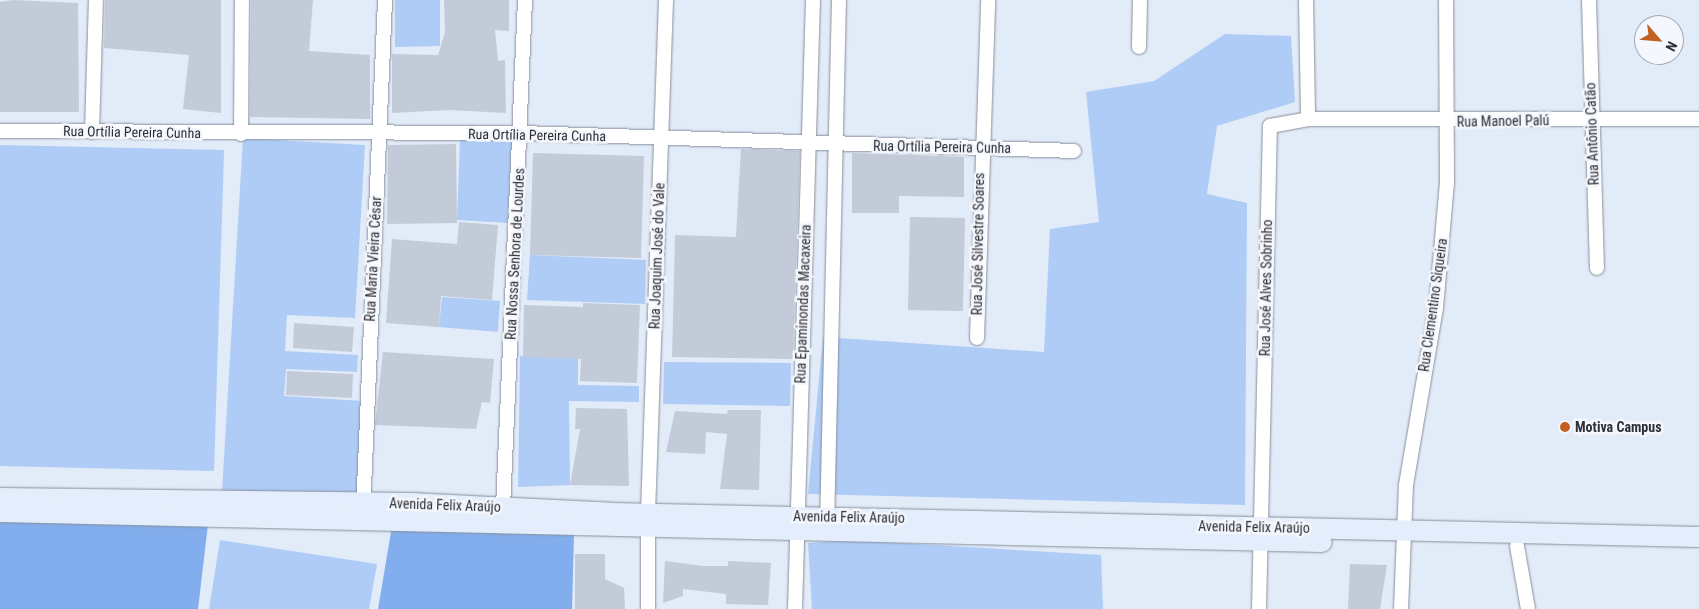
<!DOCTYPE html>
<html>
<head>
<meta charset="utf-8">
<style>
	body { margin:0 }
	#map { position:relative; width:1699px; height:609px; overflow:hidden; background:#e2ebf8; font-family:"Roboto Condensed",sans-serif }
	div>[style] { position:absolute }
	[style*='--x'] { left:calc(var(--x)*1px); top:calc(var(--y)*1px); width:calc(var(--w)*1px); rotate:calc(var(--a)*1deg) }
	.green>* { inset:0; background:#afccf7 }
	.forest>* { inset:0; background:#82aeed }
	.building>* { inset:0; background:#c3cbd8 }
	.roads { filter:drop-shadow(0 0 1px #878f9b) drop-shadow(0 0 1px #878f9b) }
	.street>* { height:14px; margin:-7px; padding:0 7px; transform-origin:7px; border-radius:7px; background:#fff }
	.secondary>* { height:20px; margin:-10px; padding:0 10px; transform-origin:10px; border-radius:10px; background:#e3edfb }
	.dots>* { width:14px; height:14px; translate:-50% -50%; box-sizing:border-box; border:2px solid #f4f7fd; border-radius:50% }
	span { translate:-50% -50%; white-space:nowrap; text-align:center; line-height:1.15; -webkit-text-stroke:5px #f4f7fd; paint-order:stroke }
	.street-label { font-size:14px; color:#2d3035 }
	.poi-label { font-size:14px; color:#2d3035; font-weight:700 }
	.left { translate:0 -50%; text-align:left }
	.north { position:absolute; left:1634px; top:15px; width:50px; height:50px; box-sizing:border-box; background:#f4f7fd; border:1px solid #a4a7ad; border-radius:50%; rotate:117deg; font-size:14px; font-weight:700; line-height:20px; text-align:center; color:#2d3035 }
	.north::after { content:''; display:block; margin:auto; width:18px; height:22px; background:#c26024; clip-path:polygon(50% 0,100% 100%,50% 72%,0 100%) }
</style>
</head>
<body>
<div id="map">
	<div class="green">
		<div style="clip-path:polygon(395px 0,440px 0,440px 46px,395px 47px)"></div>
		<div style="clip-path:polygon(1225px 34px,1291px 36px,1295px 102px,1217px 126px,1207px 194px,1247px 203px,1245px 505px,808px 494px,823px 337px,1044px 352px,1050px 229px,1099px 222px,1086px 92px,1154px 81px)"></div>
		<div style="clip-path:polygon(243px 138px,365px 145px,355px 318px,287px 315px,285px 351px,358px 355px,357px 372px,286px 369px,284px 396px,364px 401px,358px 499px,222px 492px)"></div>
		<div style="clip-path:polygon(460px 139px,512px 140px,508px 223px,457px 220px)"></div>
		<div style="clip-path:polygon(0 145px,224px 150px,214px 471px,0 466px)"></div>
		<div style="clip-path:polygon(530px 255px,646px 260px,645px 304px,527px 300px)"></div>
		<div style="clip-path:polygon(442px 297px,500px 301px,498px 332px,439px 327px)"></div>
		<div style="clip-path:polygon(520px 356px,578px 357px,578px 385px,639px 386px,639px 402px,569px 401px,570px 485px,518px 487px)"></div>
		<div style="clip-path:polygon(664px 362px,791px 363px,790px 406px,663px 404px)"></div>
		<div style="clip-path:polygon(220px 540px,377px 564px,369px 609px,209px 609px)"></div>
		<div style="clip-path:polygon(848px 540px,1101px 555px,1103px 609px,812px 609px,808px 543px)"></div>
	</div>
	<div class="forest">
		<div style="clip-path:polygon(0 491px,211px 499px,198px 609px,0 609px)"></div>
		<div style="clip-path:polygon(393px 520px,574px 534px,572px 609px,378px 609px)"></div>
	</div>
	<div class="building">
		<div style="clip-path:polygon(13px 0,78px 3px,79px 112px,0 112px,0 2px)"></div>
		<div style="clip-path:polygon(105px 0,221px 0,221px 113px,183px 109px,189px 55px,104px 48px)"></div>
		<div style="clip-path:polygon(251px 0,313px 0,309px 51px,370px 55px,370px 119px,250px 117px)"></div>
		<div style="clip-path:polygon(444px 0,509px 0,509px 31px,495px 30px,498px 61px,505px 60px,506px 113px,449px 110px,392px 113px,392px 54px,438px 55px,445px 32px)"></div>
		<div style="clip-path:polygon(456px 144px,457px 223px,387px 224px,388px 145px)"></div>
		<div style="clip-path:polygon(741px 149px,800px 151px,793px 359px,672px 357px,675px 235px,736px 237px)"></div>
		<div style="clip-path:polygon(533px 153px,644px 156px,641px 258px,530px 255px)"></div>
		<div style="clip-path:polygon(852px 153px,964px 157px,964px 197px,899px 196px,899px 213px,852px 213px)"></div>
		<div style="clip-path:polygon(910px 217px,965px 218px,963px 311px,908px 310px)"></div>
		<div style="clip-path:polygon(459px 222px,498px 225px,492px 300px,441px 296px,439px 327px,386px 323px,392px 239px,457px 244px)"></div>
		<div style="clip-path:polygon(583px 303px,640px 305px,637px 383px,580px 381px,581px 359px,523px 357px,524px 305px,583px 307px)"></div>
		<div style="clip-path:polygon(294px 323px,354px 327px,352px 352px,293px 348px)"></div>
		<div style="clip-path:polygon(383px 352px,494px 359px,490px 403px,482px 402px,476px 429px,375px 425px)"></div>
		<div style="clip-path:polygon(287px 371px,353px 374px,352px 398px,286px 395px)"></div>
		<div style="clip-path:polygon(576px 408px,627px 409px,629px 486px,570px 485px,580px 429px,575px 429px)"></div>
		<div style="clip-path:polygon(728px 410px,761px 410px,759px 490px,720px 489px,727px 434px,706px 432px,705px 454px,666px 452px,675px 411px,727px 414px)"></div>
		<div style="clip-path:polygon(575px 554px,605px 554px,605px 579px,624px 588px,625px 609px,575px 609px)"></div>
		<div style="clip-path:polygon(665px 561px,703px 566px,728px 566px,728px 561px,771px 563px,768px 605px,726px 604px,726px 594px,683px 589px,683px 596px,663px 603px)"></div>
		<div style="clip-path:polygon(1350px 564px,1387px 565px,1380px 609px,1348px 609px)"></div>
	</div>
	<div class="roads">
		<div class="street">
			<div style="--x:1306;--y:0;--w:119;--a:89"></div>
			<div style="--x:1589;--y:0;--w:268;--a:88.3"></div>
			<div style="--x:1139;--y:47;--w:47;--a:-88.8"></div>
			<div style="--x:0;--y:131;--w:521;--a:0.22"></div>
			<div style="--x:521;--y:133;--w:553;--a:1.86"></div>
			<div style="--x:92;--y:132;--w:132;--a:-88.3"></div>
			<div style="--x:241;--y:134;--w:134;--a:-89.6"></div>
			<div style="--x:977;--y:338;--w:338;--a:-88.1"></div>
			<div style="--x:503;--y:508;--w:508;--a:-87.52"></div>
			<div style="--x:363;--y:511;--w:511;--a:-87.53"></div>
			<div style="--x:648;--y:513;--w:513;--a:-87.99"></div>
			<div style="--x:648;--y:527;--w:82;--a:90"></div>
			<div style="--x:827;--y:527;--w:527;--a:-88.7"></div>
			<div style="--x:1517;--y:546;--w:64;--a:80.1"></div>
			<div style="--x:795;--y:609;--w:609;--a:-88.31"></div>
			<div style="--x:1259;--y:609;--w:483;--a:-88.7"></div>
			<div style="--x:1270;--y:126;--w:39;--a:-10"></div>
			<div style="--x:1308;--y:119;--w:391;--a:0"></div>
			<div style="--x:1401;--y:609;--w:124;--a:-87.7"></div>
			<div style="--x:1406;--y:485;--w:180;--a:-80.4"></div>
			<div style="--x:1436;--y:308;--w:126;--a:-85"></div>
			<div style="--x:1447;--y:182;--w:182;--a:-90.3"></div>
		</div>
		<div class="secondary">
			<div style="--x:0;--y:498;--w:411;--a:0.7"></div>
			<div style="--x:411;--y:503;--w:201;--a:2.8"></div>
			<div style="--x:612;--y:513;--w:1087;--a:1.26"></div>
			<div style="--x:0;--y:512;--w:1322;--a:1.3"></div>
		</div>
	</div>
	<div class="dots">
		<div style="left:1565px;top:427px;background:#c26024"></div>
	</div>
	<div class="street-label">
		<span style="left:1503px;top:121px;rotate:-1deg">Rua Manoel Palú</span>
		<span style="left:132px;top:132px;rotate:1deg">Rua Ortília Pereira Cunha</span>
		<span style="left:1592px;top:134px;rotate:-92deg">Rua Antônio Catão</span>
		<span style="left:537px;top:135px;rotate:1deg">Rua Ortília Pereira Cunha</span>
		<span style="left:942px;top:147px;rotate:1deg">Rua Ortília Pereira Cunha</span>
		<span style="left:978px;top:244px;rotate:-89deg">Rua José Silvestre Soares</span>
		<span style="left:515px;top:254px;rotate:-87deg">Rua Nossa Senhora de Lourdes</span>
		<span style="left:657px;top:256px;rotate:-88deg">Rua Joaquim José do Vale</span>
		<span style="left:373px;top:259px;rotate:-87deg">Rua Maria Vieira César</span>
		<span style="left:1266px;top:288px;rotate:-89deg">Rua José Alves Sobrinho</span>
		<span style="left:803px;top:304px;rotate:-88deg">Rua Epaminondas Macaxeira</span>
		<span style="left:1433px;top:305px;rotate:-82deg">Rua Clementino Siqueira</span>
		<span style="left:445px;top:505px;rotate:2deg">Avenida Felix Araújo</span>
		<span style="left:849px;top:517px;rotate:1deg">Avenida Felix Araújo</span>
		<span style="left:1254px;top:527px;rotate:1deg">Avenida Felix Araújo</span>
	</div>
	<div class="poi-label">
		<span class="left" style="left:1575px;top:427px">Motiva Campus</span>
	</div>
	<div class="north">N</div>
</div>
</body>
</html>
